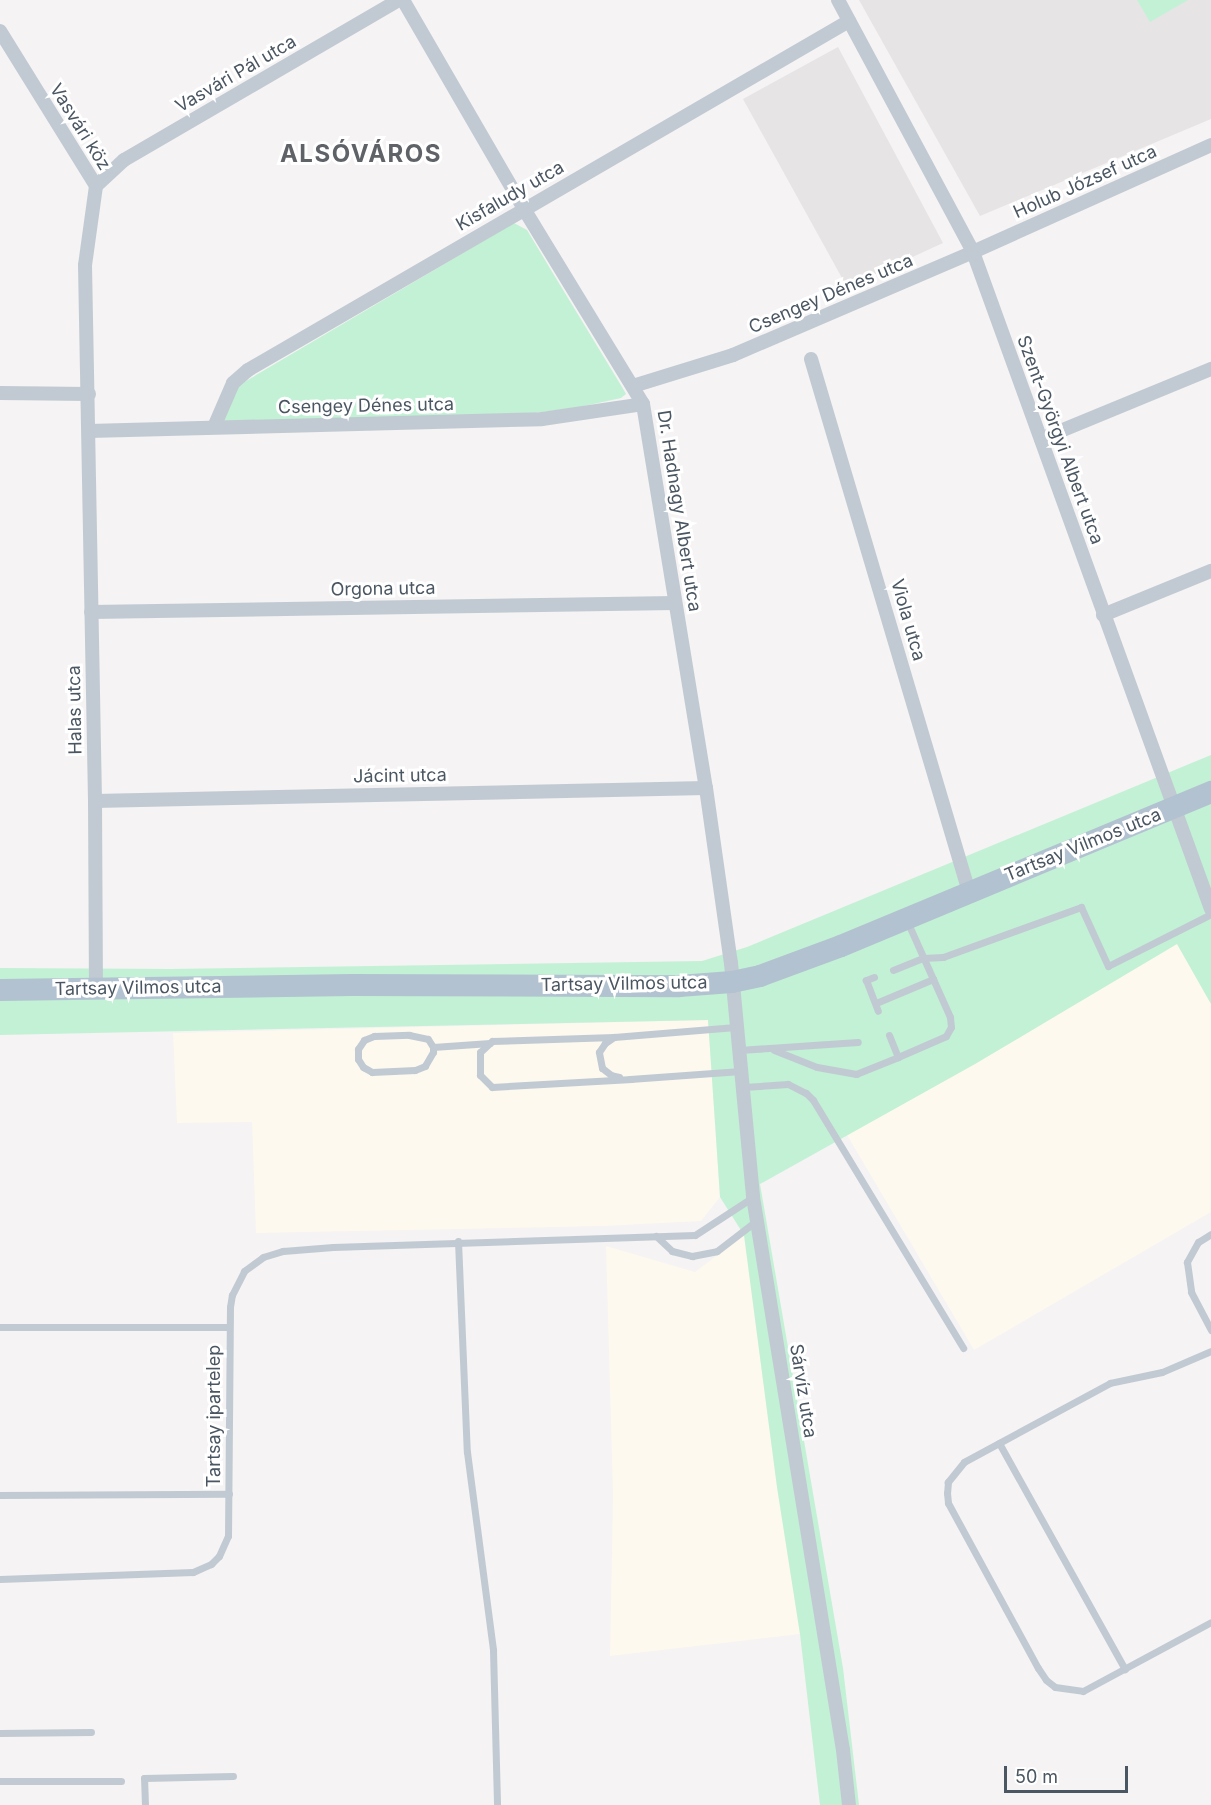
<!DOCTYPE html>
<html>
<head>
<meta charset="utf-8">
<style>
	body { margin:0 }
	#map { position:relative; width:1211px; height:1805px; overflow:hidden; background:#f5f3f3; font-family:Inter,sans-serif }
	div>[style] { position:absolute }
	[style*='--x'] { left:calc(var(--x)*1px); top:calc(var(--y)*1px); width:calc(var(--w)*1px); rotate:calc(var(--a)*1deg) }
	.commercial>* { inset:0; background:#fdf9ef }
	.education>* { inset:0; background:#e6e4e5 }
	.green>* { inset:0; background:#c3f1d5 }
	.service>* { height:7px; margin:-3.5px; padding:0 3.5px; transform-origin:3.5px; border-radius:3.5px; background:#c1cad2 }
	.minor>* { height:14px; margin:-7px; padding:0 7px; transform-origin:7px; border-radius:7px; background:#c1cad2 }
	.primary>* { height:22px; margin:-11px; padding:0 11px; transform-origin:11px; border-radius:11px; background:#b3c2d1 }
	span { translate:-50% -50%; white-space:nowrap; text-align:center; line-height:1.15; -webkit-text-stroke:6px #fff; paint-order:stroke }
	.street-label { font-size:18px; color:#4a5661 }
	.district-label { font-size:24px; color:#5f6368; font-weight:700; letter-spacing:1.5px }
	.scale { position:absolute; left:1004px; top:1766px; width:124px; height:27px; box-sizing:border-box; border:3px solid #4a5661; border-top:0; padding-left:8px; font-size:18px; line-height:21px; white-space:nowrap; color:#4a5661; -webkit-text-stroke:4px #fff; paint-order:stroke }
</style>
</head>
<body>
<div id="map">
	<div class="commercial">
		<div style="clip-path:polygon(1177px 944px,1211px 1004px,1211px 1212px,974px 1350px,847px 1135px,975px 1064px)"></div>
		<div style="clip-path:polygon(708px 1020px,720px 1197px,701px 1221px,604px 1226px,256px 1233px,252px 1122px,177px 1123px,173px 1033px)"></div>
		<div style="clip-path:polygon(744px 1235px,777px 1487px,800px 1634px,610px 1656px,613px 1495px,606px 1246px,695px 1272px)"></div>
	</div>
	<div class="education">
		<div style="clip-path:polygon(859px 0,1211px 0,1211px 119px,980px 216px)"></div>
		<div style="clip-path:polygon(838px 47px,943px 243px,847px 287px,743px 99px)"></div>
	</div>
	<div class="green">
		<div style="clip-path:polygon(1137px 0,1188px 0,1150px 22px)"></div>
		<div style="clip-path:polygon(514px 223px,527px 230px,554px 275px,622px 387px,626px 394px,621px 398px,575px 408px,525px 414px,222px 423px,230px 398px,241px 384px)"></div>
		<div style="clip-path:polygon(1211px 755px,1211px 1004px,1177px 944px,975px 1064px,760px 1184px,843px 1668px,859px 1805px,820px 1805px,800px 1634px,777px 1487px,744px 1235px,720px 1197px,708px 1020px,0 1035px,0 968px,171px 969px,702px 961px,747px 947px)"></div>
	</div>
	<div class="service">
		<div style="--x:893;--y:970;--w:32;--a:-22"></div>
		<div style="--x:923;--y:958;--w:20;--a:-3"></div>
		<div style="--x:943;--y:957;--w:147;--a:-19.9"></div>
		<div style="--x:1081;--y:907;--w:65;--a:65.4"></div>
		<div style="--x:1108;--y:966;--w:115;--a:-26.8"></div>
		<div style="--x:874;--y:977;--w:9;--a:159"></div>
		<div style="--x:866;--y:980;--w:33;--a:69"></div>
		<div style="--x:876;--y:1003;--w:62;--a:-22.8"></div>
		<div style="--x:933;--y:979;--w:61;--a:-114.1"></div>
		<div style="--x:409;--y:1035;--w:19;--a:12"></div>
		<div style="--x:428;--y:1039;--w:9;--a:58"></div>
		<div style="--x:433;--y:1047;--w:5;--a:90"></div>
		<div style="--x:433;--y:1052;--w:16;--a:120"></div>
		<div style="--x:425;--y:1066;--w:11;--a:158"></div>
		<div style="--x:415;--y:1070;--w:43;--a:177.3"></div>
		<div style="--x:372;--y:1072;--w:10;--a:-151"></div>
		<div style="--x:363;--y:1067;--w:9;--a:-122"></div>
		<div style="--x:358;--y:1059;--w:10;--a:-90"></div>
		<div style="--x:358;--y:1049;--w:11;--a:-56"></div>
		<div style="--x:364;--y:1040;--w:11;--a:-22"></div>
		<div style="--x:374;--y:1036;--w:35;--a:-2"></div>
		<div style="--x:889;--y:1035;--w:24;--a:68"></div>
		<div style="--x:898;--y:1057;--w:52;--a:-23.6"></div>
		<div style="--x:946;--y:1036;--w:10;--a:-61"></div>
		<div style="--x:951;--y:1027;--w:10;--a:-96"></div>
		<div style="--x:950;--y:1017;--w:42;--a:-114.1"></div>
		<div style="--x:614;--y:1037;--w:122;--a:178.1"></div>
		<div style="--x:492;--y:1041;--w:16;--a:137"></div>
		<div style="--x:480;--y:1052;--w:23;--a:90"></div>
		<div style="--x:480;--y:1075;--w:17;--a:45"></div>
		<div style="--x:492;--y:1087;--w:140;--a:-3.3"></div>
		<div style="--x:433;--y:1047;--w:57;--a:-4"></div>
		<div style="--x:739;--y:1050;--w:119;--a:-3.8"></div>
		<div style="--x:774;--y:1050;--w:46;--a:21.6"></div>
		<div style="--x:817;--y:1067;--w:40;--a:10"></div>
		<div style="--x:856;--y:1074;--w:45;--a:-22"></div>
		<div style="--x:619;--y:1077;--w:8;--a:-166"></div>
		<div style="--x:611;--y:1075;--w:11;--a:-142"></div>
		<div style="--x:602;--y:1068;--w:16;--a:-101"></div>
		<div style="--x:599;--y:1052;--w:11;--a:-56"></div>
		<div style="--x:605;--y:1043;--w:11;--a:-34"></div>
		<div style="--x:614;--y:1037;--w:122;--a:-4.7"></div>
		<div style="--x:630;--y:1079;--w:111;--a:-4.1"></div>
		<div style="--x:744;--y:1087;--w:44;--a:-3.9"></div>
		<div style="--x:788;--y:1084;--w:20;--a:27"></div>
		<div style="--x:806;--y:1093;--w:10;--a:45"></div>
		<div style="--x:813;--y:1100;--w:290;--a:58.8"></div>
		<div style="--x:1211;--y:1234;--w:15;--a:148"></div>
		<div style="--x:1198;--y:1242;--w:23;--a:119"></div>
		<div style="--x:1187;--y:1262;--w:30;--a:82"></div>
		<div style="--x:1191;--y:1292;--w:43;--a:62.2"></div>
		<div style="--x:656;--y:1236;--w:22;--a:43"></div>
		<div style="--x:672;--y:1251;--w:21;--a:14"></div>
		<div style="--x:692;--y:1256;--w:25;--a:-11"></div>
		<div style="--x:717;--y:1251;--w:49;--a:-37.6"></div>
		<div style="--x:458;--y:1241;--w:211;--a:87.6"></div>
		<div style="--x:467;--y:1452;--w:200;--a:82.5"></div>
		<div style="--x:493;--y:1650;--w:155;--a:88.5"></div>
		<div style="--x:0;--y:1327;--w:229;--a:0"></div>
		<div style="--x:1211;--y:1351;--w:53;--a:156.8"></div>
		<div style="--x:1162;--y:1372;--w:53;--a:168.1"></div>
		<div style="--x:1110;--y:1383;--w:166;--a:151.6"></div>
		<div style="--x:964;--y:1462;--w:26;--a:129"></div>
		<div style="--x:948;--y:1482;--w:11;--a:95"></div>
		<div style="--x:947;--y:1493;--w:10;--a:84"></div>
		<div style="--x:948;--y:1503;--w:188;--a:61.4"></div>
		<div style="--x:1038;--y:1668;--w:14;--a:56"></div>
		<div style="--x:1046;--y:1680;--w:11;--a:38"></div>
		<div style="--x:1055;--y:1687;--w:28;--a:8"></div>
		<div style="--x:1083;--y:1691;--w:145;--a:-28.3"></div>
		<div style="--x:999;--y:1443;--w:259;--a:60.9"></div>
		<div style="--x:0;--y:1495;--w:229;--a:-0.3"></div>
		<div style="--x:0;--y:1579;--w:193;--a:-2.1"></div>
		<div style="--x:193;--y:1572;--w:20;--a:-24"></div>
		<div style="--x:211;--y:1564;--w:11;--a:-45"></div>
		<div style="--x:219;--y:1556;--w:22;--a:-66"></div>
		<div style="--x:228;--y:1536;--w:229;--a:-89.5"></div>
		<div style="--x:230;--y:1307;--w:12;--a:-81"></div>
		<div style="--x:232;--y:1295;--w:27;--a:-63"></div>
		<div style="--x:244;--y:1271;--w:24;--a:-36"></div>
		<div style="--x:263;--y:1257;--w:21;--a:-17"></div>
		<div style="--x:283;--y:1251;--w:50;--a:-4.6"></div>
		<div style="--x:333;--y:1247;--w:362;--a:-1.9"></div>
		<div style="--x:695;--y:1235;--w:69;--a:-33.2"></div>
		<div style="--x:0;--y:1733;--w:91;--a:-0.6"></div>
		<div style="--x:0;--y:1781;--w:121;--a:0"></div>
		<div style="--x:145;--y:1805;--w:27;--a:-92"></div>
		<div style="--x:144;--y:1778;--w:89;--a:-1.3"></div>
	</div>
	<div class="minor">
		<div style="--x:403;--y:0;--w:241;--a:59.9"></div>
		<div style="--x:524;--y:209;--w:228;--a:58.6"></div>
		<div style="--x:643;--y:404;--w:389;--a:80.7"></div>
		<div style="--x:706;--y:788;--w:177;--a:81.9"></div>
		<div style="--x:731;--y:963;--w:235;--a:84.6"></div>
		<div style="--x:753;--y:1197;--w:560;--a:80.76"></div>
		<div style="--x:843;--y:1750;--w:55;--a:83.8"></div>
		<div style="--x:838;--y:0;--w:286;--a:61.8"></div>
		<div style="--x:973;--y:252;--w:699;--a:70.09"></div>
		<div style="--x:0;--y:31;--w:182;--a:58.2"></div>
		<div style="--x:96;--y:186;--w:80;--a:97.9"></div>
		<div style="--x:85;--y:265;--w:536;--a:88.93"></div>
		<div style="--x:95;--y:801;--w:187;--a:89.7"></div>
		<div style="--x:96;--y:186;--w:38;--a:-43"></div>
		<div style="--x:124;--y:160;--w:318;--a:-30.2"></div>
		<div style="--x:811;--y:359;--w:556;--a:73.49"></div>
		<div style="--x:633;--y:386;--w:105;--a:-17.2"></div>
		<div style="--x:733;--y:355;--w:261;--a:-23.2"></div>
		<div style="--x:973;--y:252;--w:261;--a:-24.2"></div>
		<div style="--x:0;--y:393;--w:89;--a:0.6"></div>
		<div style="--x:214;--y:427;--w:48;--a:-66.6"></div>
		<div style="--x:233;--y:383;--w:20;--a:-41"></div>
		<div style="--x:248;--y:370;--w:695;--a:-30.14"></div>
		<div style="--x:89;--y:431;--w:453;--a:-1.5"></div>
		<div style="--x:542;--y:419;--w:102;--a:-8.4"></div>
		<div style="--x:1041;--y:439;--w:184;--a:-22.4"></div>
		<div style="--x:91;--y:612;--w:584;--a:-0.88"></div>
		<div style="--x:1103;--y:615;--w:117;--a:-22.2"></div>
		<div style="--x:95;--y:801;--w:611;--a:-1.22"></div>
	</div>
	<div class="primary">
		<div style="--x:0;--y:990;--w:352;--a:-0.8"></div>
		<div style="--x:352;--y:985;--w:327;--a:0.2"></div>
		<div style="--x:679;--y:986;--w:53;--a:-4.3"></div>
		<div style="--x:732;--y:982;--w:29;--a:-12"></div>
		<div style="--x:760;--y:976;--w:86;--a:-20.3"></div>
		<div style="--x:841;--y:946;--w:401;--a:-22.6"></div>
	</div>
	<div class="street-label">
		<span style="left:236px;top:74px;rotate:-30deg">Vasvári Pál utca</span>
		<span style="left:80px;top:127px;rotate:58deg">Vasvári köz</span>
		<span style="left:1085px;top:182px;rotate:-24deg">Holub József utca</span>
		<span style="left:510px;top:196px;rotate:-30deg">Kisfaludy utca</span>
		<span style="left:831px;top:294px;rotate:-23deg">Csengey Dénes utca</span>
		<span style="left:366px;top:406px;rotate:-1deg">Csengey Dénes utca</span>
		<span style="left:1060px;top:440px;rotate:70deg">Szent-Györgyi Albert utca</span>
		<span style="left:679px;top:511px;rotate:81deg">Dr. Hadnagy Albert utca</span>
		<span style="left:383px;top:589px;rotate:-1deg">Orgona utca</span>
		<span style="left:908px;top:620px;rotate:74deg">Viola utca</span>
		<span style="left:75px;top:710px;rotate:-91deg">Halas utca</span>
		<span style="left:400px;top:776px;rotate:-1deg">Jácint utca</span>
		<span style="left:1083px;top:845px;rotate:-22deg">Tartsay Vilmos utca</span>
		<span style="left:624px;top:984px;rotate:-1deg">Tartsay Vilmos utca</span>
		<span style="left:138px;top:988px;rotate:-1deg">Tartsay Vilmos utca</span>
		<span style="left:803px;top:1391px;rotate:81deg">Sárvíz utca</span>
		<span style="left:214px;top:1416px;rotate:-90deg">Tartsay ipartelep</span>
	</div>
	<div class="district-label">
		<span style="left:361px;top:154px">ALSÓVÁROS</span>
	</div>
	<div class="scale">50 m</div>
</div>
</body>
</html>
